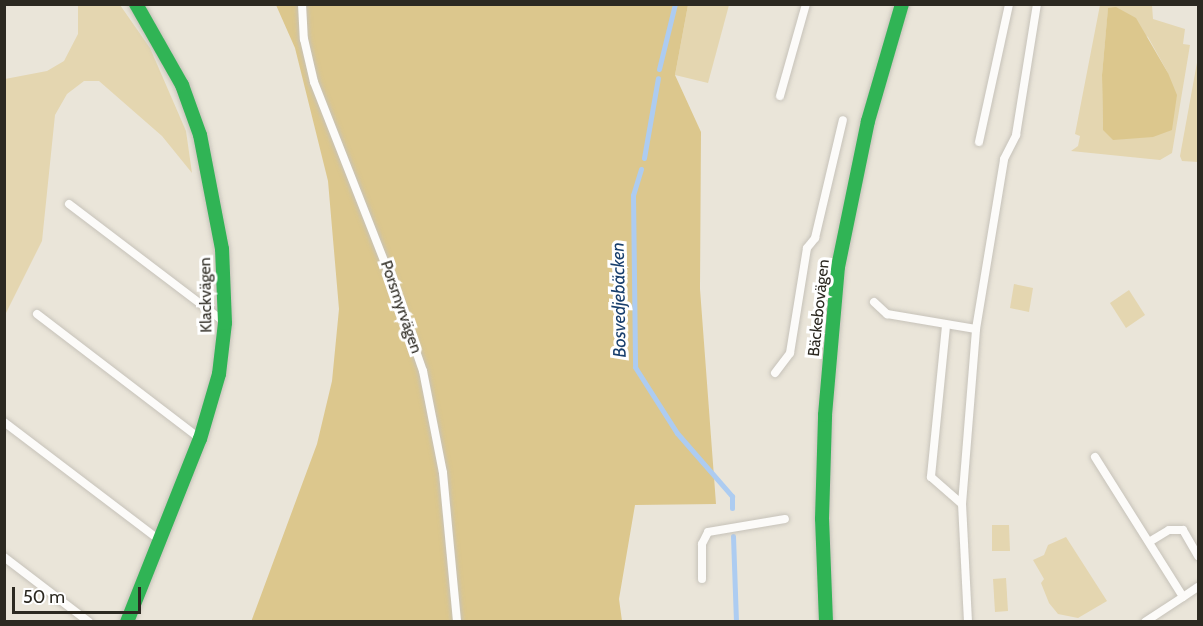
<!DOCTYPE html>
<html>
<head>
<meta charset="utf-8">
<style>
	body { margin:0 }
	#map { position:relative; width:1203px; height:626px; overflow:hidden; background:#eae5d9; font-family:Cabin,sans-serif }
	div>[style] { position:absolute }
	[style*='--x'] { left:calc(var(--x)*1px); top:calc(var(--y)*1px); width:calc(var(--w)*1px); rotate:calc(var(--a)*1deg) }
	.green>* { inset:0; background:#e4d6b0 }
	.forest>* { inset:0; background:#dcc78d }
	.stream>* { height:5px; margin:-2.5px; padding:0 2.5px; transform-origin:2.5px; border-radius:2.5px; background:#adccf1 }
	.roads { filter:drop-shadow(0 0 2px #c6c2b9) drop-shadow(0 0 2px #c6c2b9) }
	.lane>* { height:8px; margin:-4px; padding:0 4px; transform-origin:4px; border-radius:4px; background:#fcfbf9 }
	.fast>* { height:14px; margin:-7px; padding:0 7px; transform-origin:7px; border-radius:7px; background:#30b455 }
	span { translate:-50% -50%; white-space:nowrap; text-align:center; line-height:1.15; -webkit-text-stroke:6px #fff; paint-order:stroke }
	.street-label { font-size:16px; color:#2c2921 }
	.water-label { font-size:18px; color:#183f6d; font-style:italic }
	.frame { position:absolute; inset:0; border:6px solid #2c2921; pointer-events:none }
	.scale { position:absolute; left:12px; top:587px; width:129px; height:27px; box-sizing:border-box; border:3px solid #2c2921; border-top:0; padding-left:8px; font-size:18px; line-height:21px; white-space:nowrap; color:#2c2921; -webkit-text-stroke:4px #fff; paint-order:stroke }
</style>
</head>
<body>
<div id="map">
	<div class="green">
		<div style="clip-path:polygon(78px 5px,120px 5px,150px 48px,186px 131px,192px 173px,162px 136px,99px 81px,84px 81px,67px 94px,55px 115px,42px 241px,5px 315px,5px 79px,47px 71px,64px 61px,78px 34px)"></div>
		<div style="clip-path:polygon(688px 5px,729px 5px,708px 83px,675px 75px)"></div>
		<div style="clip-path:polygon(evenodd,1100px 5px,1152px 5px,1153px 19px,1185px 29px,1183px 44px,1190px 45px,1172px 153px,1160px 160px,1071px 151px,1078px 146px,1080px 136px,1075px 134px,1100px 5px,1108px 9px,1148px 37px,1168px 73px,1103px 130px,1102px 75px,1108px 9px)"></div>
		<div style="clip-path:polygon(1198px 57px,1198px 162px,1182px 161px,1180px 156px)"></div>
		<div style="clip-path:polygon(1014px 284px,1033px 288px,1029px 312px,1010px 308px)"></div>
		<div style="clip-path:polygon(1129px 290px,1145px 315px,1126px 328px,1110px 303px)"></div>
		<div style="clip-path:polygon(992px 525px,1009px 525px,1010px 551px,992px 551px)"></div>
		<div style="clip-path:polygon(1066px 537px,1107px 601px,1078px 618px,1058px 614px,1049px 603px,1041px 583px,1044px 579px,1033px 560px,1044px 555px,1048px 545px)"></div>
		<div style="clip-path:polygon(1006px 578px,1008px 611px,995px 612px,993px 579px)"></div>
	</div>
	<div class="forest">
		<div style="clip-path:polygon(276px 5px,688px 5px,675px 75px,701px 132px,700px 289px,716px 504px,635px 505px,619px 599px,622px 621px,251px 622px,317px 444px,332px 381px,339px 309px,328px 181px,295px 48px)"></div>
		<div style="clip-path:polygon(1116px 7px,1136px 18px,1168px 73px,1177px 95px,1172px 130px,1153px 137px,1113px 140px,1103px 130px,1102px 75px,1108px 8px)"></div>
	</div>
	<div class="stream">
		<div style="--x:659;--y:69;--w:67;--a:-76.2"></div>
		<div style="--x:644;--y:158;--w:81;--a:-80.1"></div>
		<div style="--x:641;--y:169;--w:27;--a:107"></div>
		<div style="--x:633;--y:195;--w:172;--a:89.3"></div>
		<div style="--x:635;--y:367;--w:78;--a:57.5"></div>
		<div style="--x:677;--y:433;--w:84;--a:48.9"></div>
		<div style="--x:732;--y:496;--w:12;--a:90"></div>
		<div style="--x:733;--y:536;--w:86;--a:88"></div>
	</div>
	<div class="roads">
		<div class="lane">
			<div style="--x:302;--y:4;--w:35;--a:87"></div>
			<div style="--x:304;--y:39;--w:44;--a:76.9"></div>
			<div style="--x:314;--y:82;--w:205;--a:68.6"></div>
			<div style="--x:389;--y:273;--w:104;--a:70.9"></div>
			<div style="--x:423;--y:371;--w:104;--a:78.9"></div>
			<div style="--x:443;--y:473;--w:150;--a:84.6"></div>
			<div style="--x:780;--y:96;--w:96;--a:-74.2"></div>
			<div style="--x:979;--y:142;--w:141;--a:-77.7"></div>
			<div style="--x:69;--y:204;--w:192;--a:37.2"></div>
			<div style="--x:874;--y:302;--w:18;--a:43"></div>
			<div style="--x:887;--y:314;--w:90;--a:9.6"></div>
			<div style="--x:37;--y:314;--w:204;--a:37.4"></div>
			<div style="--x:946;--y:326;--w:152;--a:95.7"></div>
			<div style="--x:931;--y:477;--w:41;--a:41.1"></div>
			<div style="--x:775;--y:373;--w:25;--a:-53"></div>
			<div style="--x:790;--y:353;--w:106;--a:-80.8"></div>
			<div style="--x:807;--y:248;--w:13;--a:-51"></div>
			<div style="--x:815;--y:238;--w:121;--a:-76.7"></div>
			<div style="--x:4;--y:422;--w:192;--a:37.2"></div>
			<div style="--x:1095;--y:457;--w:165;--a:57.8"></div>
			<div style="--x:1183;--y:597;--w:45;--a:146.7"></div>
			<div style="--x:1149;--y:542;--w:23;--a:-31"></div>
			<div style="--x:1169;--y:530;--w:14;--a:0"></div>
			<div style="--x:1183;--y:530;--w:30;--a:60"></div>
			<div style="--x:4;--y:557;--w:107;--a:37.4"></div>
			<div style="--x:702;--y:579;--w:35;--a:-90"></div>
			<div style="--x:702;--y:544;--w:13;--a:-63"></div>
			<div style="--x:708;--y:532;--w:78;--a:-9.6"></div>
			<div style="--x:1183;--y:597;--w:18;--a:-34"></div>
			<div style="--x:968;--y:622;--w:118;--a:-92.9"></div>
			<div style="--x:962;--y:504;--w:176;--a:-85.4"></div>
			<div style="--x:976;--y:329;--w:172;--a:-80.6"></div>
			<div style="--x:1004;--y:159;--w:27;--a:-63"></div>
			<div style="--x:1016;--y:135;--w:133;--a:-80.9"></div>
		</div>
		<div class="fast">
			<div style="--x:127;--y:622;--w:197;--a:-68.3"></div>
			<div style="--x:200;--y:439;--w:68;--a:-73.7"></div>
			<div style="--x:219;--y:374;--w:51;--a:-83.3"></div>
			<div style="--x:225;--y:323;--w:74;--a:-92.3"></div>
			<div style="--x:222;--y:249;--w:116;--a:-100.9"></div>
			<div style="--x:200;--y:135;--w:53;--a:-109.8"></div>
			<div style="--x:182;--y:85;--w:93;--a:-119.6"></div>
			<div style="--x:826;--y:622;--w:103;--a:-92.2"></div>
			<div style="--x:822;--y:519;--w:104;--a:-88.3"></div>
			<div style="--x:825;--y:415;--w:149;--a:-85"></div>
			<div style="--x:838;--y:267;--w:149;--a:-78.4"></div>
			<div style="--x:868;--y:121;--w:122;--a:-73.8"></div>
		</div>
	</div>
	<div class="street-label">
		<span style="left:206px;top:295px;rotate:-91deg">Klackvägen</span>
		<span style="left:401px;top:307px;rotate:71deg">Porsmyrvägen</span>
		<span style="left:819px;top:308px;rotate:-84deg">Bäckebovägen</span>
	</div>
	<div class="water-label">
		<span style="left:619px;top:300px;rotate:-91deg">Bosvedjebäcken</span>
	</div>
	<div class="frame"></div>
	<div class="scale">50 m</div>
</div>
</body>
</html>
